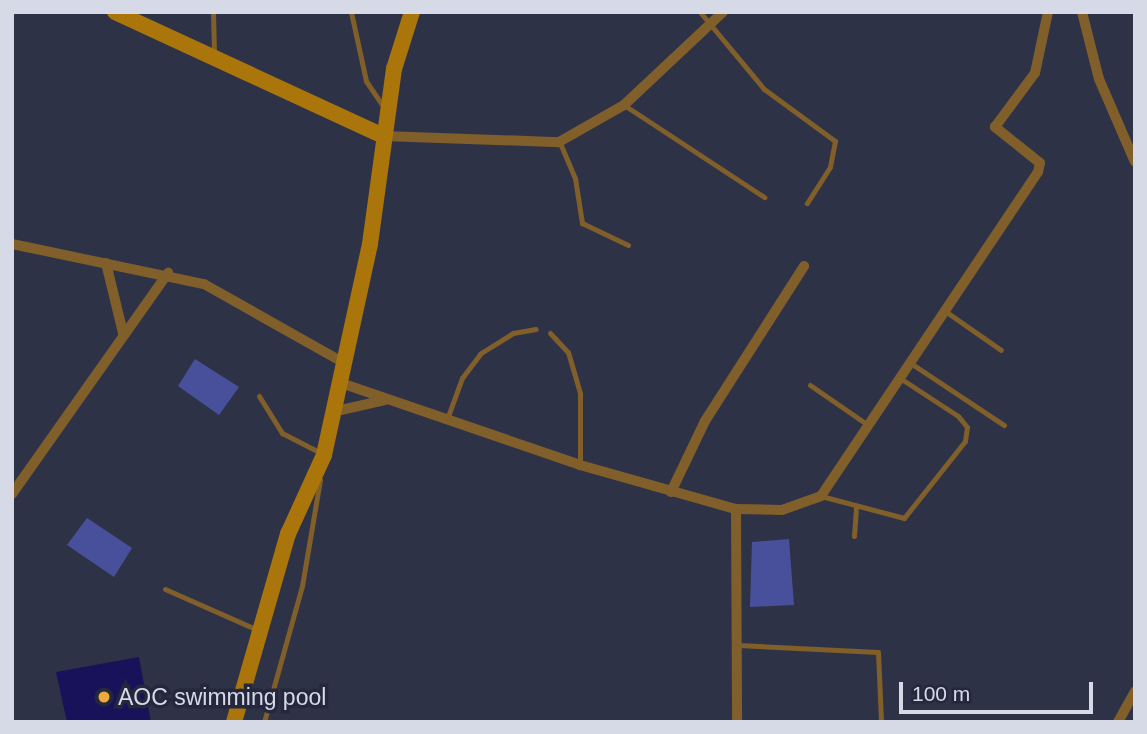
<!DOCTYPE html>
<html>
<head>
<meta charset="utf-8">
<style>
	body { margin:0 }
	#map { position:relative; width:1147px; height:734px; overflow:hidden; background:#2e3246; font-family:Arial,sans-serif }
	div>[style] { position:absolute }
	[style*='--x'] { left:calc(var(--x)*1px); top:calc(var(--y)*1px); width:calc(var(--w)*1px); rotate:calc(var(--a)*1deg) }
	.water>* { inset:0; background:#17125a }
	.building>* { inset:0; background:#48509c }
	.lane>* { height:5px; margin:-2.5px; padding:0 2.5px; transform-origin:2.5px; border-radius:2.5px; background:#805f2a }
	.street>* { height:10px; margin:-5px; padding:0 5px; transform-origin:5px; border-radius:5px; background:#805f2a }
	.secondary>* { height:16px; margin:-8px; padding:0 8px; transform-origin:8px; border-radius:8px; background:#aa750a }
	.dots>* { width:19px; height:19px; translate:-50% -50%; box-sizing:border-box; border:4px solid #25283c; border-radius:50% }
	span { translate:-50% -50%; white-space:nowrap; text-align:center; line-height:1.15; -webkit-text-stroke:7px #25283c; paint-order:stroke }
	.poi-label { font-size:23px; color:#d6d9e6 }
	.left { translate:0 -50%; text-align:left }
	.frame { position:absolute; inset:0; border:14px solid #d6d9e6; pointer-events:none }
	.scale { position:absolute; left:899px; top:682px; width:194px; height:32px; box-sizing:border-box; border:4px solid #d6d9e6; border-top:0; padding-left:9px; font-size:21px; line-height:24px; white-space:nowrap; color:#d6d9e6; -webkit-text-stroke:5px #25283c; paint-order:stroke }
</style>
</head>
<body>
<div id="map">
	<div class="water">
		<div style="clip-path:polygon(139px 657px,151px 722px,67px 722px,56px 672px)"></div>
	</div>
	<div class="building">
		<div style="clip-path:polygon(195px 359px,239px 387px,219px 415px,178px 386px)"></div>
		<div style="clip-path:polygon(87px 518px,132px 548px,114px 577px,67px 545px)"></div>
		<div style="clip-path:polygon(789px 539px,794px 605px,750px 607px,752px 542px)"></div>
	</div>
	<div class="lane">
		<div style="--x:213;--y:12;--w:41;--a:88.6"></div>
		<div style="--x:351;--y:12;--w:71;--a:77.7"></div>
		<div style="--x:366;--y:81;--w:34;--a:56"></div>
		<div style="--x:700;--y:12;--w:100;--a:50.3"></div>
		<div style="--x:764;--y:89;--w:88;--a:36.2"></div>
		<div style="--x:835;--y:141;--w:26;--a:101"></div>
		<div style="--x:830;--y:167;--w:43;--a:122.6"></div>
		<div style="--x:624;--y:105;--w:168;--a:33.3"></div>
		<div style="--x:560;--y:143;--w:38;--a:67"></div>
		<div style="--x:575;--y:178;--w:46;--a:81.2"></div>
		<div style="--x:582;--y:223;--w:51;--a:25.6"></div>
		<div style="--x:945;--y:311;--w:68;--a:34.9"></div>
		<div style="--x:550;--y:333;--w:26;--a:47"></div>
		<div style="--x:568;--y:352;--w:43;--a:73.7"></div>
		<div style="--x:580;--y:393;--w:71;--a:90"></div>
		<div style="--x:909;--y:362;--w:114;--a:33.6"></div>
		<div style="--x:810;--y:385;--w:70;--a:34.6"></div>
		<div style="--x:259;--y:396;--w:44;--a:58.1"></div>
		<div style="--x:282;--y:433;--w:46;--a:27.1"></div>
		<div style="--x:447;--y:419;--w:44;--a:-69.9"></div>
		<div style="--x:462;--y:378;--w:31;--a:-53"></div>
		<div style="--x:481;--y:353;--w:38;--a:-32"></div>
		<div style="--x:513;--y:333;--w:23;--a:-10"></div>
		<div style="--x:821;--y:496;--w:86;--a:14.8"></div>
		<div style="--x:904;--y:518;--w:98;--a:-51.6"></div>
		<div style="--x:965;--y:441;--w:14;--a:-82"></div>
		<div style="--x:967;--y:427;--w:14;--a:-129"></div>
		<div style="--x:958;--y:416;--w:69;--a:-146.8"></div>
		<div style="--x:854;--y:536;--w:29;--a:-86"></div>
		<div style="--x:165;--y:589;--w:102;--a:23.8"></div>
		<div style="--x:739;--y:645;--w:139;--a:2.9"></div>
		<div style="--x:878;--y:652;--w:70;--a:87.5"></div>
		<div style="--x:264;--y:722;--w:141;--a:-74.4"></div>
		<div style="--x:302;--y:586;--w:108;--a:-80.4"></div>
	</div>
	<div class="street">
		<div style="--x:1082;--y:12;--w:69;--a:75.8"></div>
		<div style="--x:1099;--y:79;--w:90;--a:66.6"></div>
		<div style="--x:383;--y:136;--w:176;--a:2"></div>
		<div style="--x:559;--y:142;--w:75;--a:-29.6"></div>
		<div style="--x:624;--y:105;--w:136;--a:-43.2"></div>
		<div style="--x:12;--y:244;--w:196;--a:11.8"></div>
		<div style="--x:204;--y:284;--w:163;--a:29.4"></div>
		<div style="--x:106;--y:263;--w:72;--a:76.3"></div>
		<div style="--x:341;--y:383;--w:253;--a:18.9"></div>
		<div style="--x:580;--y:465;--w:162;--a:15.8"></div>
		<div style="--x:736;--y:509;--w:213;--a:89.7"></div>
		<div style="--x:332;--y:412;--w:54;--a:-12.8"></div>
		<div style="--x:671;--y:492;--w:79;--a:-64.4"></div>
		<div style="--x:705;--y:421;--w:184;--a:-57.4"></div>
		<div style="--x:12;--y:494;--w:271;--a:-54.8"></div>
		<div style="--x:736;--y:509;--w:46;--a:1.2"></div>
		<div style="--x:782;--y:510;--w:41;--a:-19.7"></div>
		<div style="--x:821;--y:496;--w:390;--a:-56.2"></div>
		<div style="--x:1038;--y:172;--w:9;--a:-77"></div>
		<div style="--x:1040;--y:163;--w:58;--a:-141.3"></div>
		<div style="--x:995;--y:127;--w:67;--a:-53.5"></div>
		<div style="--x:1035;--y:73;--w:62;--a:-78"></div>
		<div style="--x:1118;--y:722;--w:35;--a:-61"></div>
	</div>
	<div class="secondary">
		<div style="--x:115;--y:12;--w:295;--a:24.8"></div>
		<div style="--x:234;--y:722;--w:196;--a:-74"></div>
		<div style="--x:288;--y:534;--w:87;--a:-65.5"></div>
		<div style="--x:324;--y:455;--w:216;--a:-77.7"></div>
		<div style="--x:370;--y:244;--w:177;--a:-82.2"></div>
		<div style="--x:394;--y:69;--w:60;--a:-72.5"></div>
	</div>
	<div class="dots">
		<div style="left:104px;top:697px;background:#ebaa39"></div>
	</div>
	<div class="poi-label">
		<span class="left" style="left:118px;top:697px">AOC swimming pool</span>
	</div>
	<div class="frame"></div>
	<div class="scale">100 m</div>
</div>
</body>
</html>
